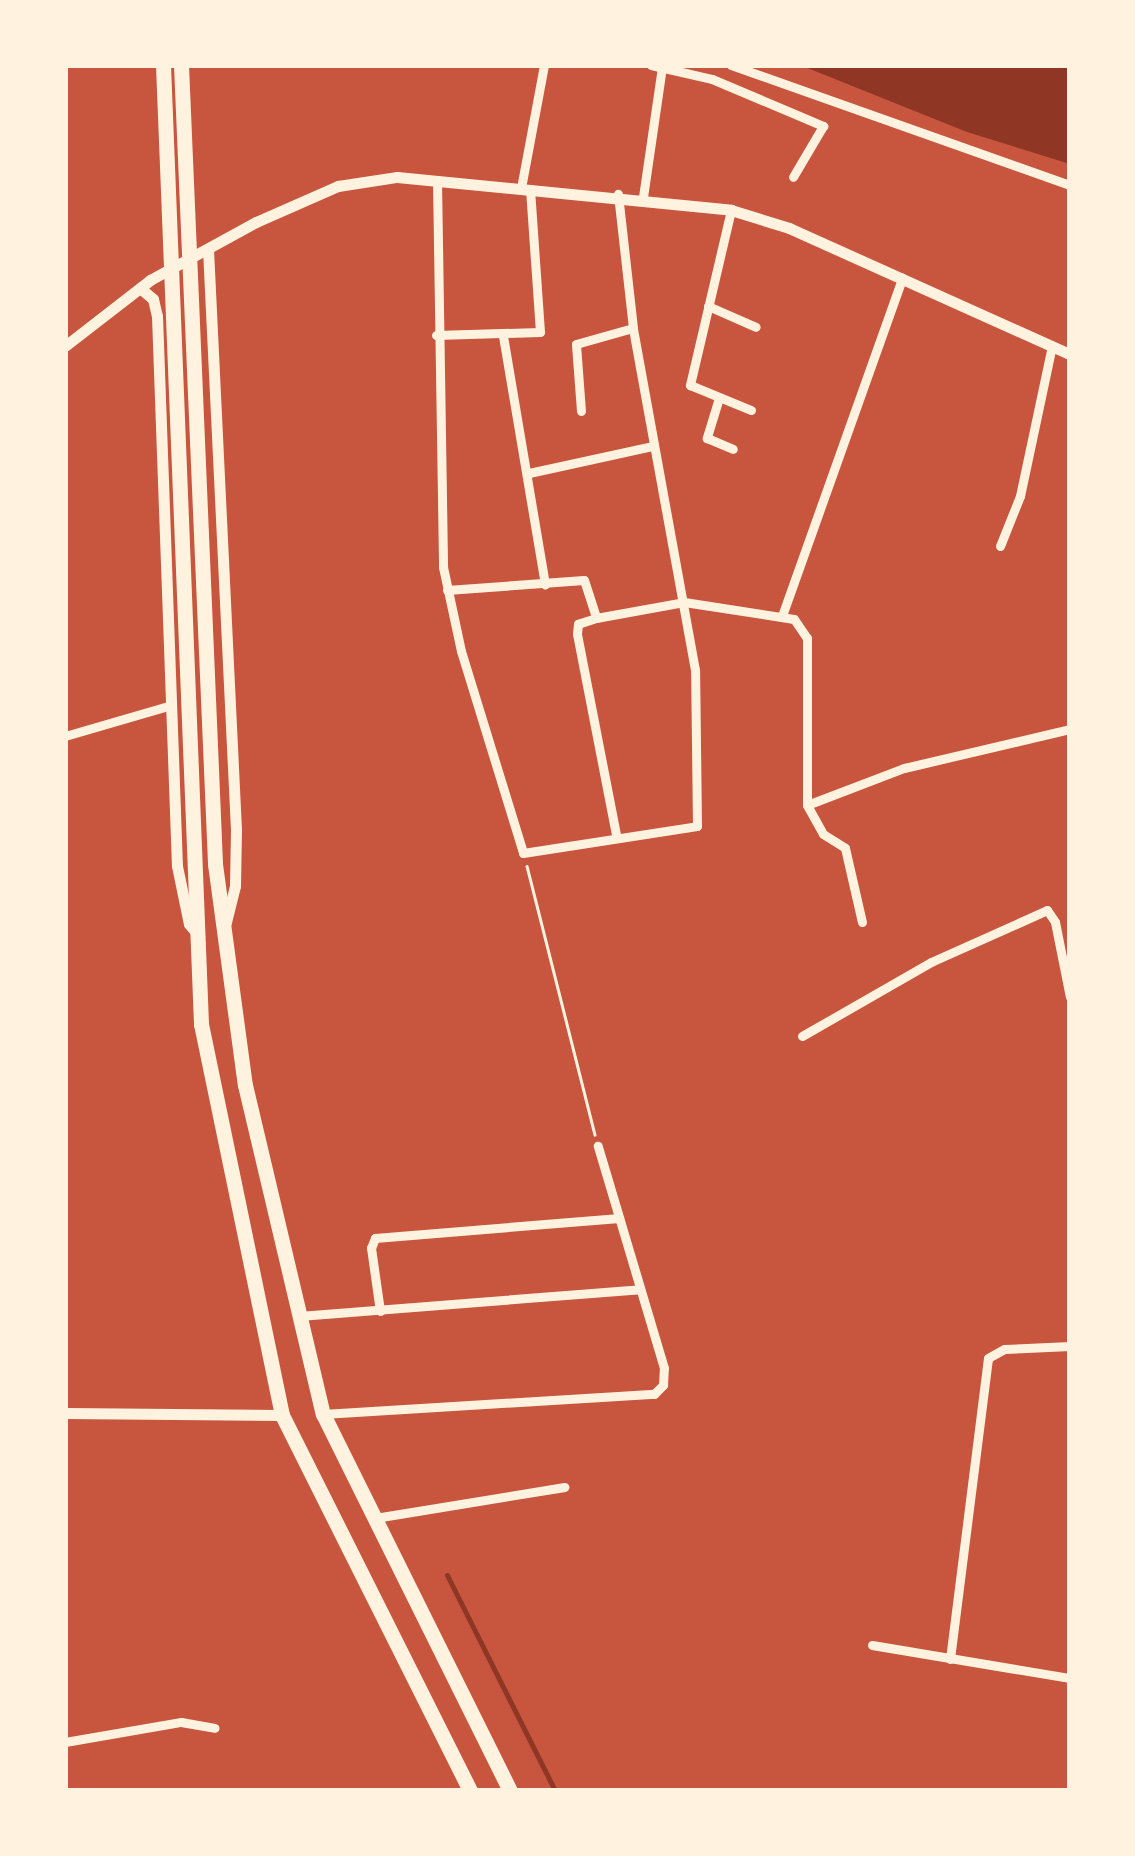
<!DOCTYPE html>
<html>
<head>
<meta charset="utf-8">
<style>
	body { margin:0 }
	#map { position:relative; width:1135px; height:1856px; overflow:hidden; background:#c8553d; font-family:Spectral,serif }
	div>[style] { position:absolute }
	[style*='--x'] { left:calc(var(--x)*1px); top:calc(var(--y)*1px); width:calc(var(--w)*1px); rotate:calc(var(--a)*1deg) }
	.water>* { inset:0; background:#8f3625 }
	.stream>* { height:5px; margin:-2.5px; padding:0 2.5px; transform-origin:2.5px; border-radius:2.5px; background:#8f3625 }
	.path>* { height:2.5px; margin:-1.25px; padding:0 1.25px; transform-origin:1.25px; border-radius:1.25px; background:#fff3e0 }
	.minor>* { height:9px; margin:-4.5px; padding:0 4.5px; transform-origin:4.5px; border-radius:4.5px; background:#fff3e0 }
	.tertiary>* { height:11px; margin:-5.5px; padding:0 5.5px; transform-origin:5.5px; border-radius:5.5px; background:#fff3e0 }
	.primary>* { height:15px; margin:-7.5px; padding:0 7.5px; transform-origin:7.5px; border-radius:7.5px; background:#fff3e0 }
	span { translate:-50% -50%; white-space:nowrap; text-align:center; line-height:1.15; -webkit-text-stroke:9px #fff3e0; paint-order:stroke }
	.frame { position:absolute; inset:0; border:68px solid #fff3e0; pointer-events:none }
</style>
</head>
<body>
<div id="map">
	<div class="water">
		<div style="clip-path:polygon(800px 65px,1070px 65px,1070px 164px,967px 132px)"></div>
	</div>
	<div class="stream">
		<div style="--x:447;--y:1575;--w:241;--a:63.4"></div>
	</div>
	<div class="path">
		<div style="--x:527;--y:866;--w:277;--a:75.8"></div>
	</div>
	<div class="minor">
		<div style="--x:651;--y:65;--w:63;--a:12.9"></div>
		<div style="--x:712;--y:79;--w:121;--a:22.9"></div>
		<div style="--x:823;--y:126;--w:59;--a:120.5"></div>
		<div style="--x:731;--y:65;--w:360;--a:19.5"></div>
		<div style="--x:437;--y:180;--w:387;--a:89.1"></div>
		<div style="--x:443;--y:567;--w:86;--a:77.9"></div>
		<div style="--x:461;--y:651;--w:211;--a:72.9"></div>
		<div style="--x:523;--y:853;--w:176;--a:-8.8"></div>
		<div style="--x:697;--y:826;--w:156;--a:-90.7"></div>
		<div style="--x:695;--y:670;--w:348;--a:-100.3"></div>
		<div style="--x:633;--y:328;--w:135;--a:-96.4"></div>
		<div style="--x:521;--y:188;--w:125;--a:-79.4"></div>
		<div style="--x:643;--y:197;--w:132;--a:-81.7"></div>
		<div style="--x:731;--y:210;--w:180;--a:103.2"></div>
		<div style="--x:690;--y:385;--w:66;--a:22.3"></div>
		<div style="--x:708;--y:306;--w:52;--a:23.6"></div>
		<div style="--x:436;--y:335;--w:104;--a:-1.7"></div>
		<div style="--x:540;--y:332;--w:143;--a:-94"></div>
		<div style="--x:503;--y:336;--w:252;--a:80.4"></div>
		<div style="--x:718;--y:401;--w:39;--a:107"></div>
		<div style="--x:707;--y:438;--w:28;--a:23"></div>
		<div style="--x:581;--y:411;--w:67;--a:-94.3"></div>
		<div style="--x:576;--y:344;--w:59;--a:-15.7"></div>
		<div style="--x:529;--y:473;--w:127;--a:-12.3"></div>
		<div style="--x:1000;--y:546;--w:54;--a:-68.2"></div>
		<div style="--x:1020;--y:496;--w:153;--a:-78"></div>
		<div style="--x:447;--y:590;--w:137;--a:-4.2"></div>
		<div style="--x:584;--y:580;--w:40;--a:72"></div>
		<div style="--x:596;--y:618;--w:89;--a:-10.3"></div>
		<div style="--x:684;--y:602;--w:111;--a:8.8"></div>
		<div style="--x:794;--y:619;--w:23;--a:56"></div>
		<div style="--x:807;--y:638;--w:167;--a:90"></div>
		<div style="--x:807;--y:805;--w:33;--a:61"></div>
		<div style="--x:823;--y:834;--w:26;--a:32"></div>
		<div style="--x:845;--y:848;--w:76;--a:77.1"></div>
		<div style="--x:783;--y:613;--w:356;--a:-70.4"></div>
		<div style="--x:596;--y:618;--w:19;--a:162"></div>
		<div style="--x:578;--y:624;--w:10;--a:96"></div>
		<div style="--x:577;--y:634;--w:205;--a:79"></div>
		<div style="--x:65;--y:736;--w:111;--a:-16.2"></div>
		<div style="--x:807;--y:805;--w:104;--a:-20.9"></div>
		<div style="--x:904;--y:768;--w:171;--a:-13.2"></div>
		<div style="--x:802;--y:1036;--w:149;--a:-29.8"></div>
		<div style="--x:931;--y:962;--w:127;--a:-24.1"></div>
		<div style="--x:1047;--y:910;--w:14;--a:56"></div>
		<div style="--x:1055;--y:922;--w:76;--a:78.7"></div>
		<div style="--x:380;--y:1311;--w:64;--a:-98.1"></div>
		<div style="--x:371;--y:1248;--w:11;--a:-68"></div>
		<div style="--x:375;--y:1238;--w:245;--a:-4.7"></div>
		<div style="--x:299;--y:1316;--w:342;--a:-4.5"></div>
		<div style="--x:323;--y:1414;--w:332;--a:-3.5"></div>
		<div style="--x:654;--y:1394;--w:13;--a:-45"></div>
		<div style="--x:663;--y:1385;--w:17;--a:-87"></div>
		<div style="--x:664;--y:1368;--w:232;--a:-106.6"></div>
		<div style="--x:375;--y:1518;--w:192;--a:-9.3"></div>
		<div style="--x:872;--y:1645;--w:201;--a:9.5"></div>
		<div style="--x:950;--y:1659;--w:303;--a:-82.8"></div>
		<div style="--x:988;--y:1358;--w:18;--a:-29"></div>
		<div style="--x:1004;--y:1349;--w:66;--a:-2.6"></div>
		<div style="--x:65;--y:1742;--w:118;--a:-9.8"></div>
		<div style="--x:181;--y:1722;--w:34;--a:10"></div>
	</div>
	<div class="tertiary">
		<div style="--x:208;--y:249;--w:581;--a:87.24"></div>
		<div style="--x:236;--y:829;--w:57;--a:91"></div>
		<div style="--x:235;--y:886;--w:38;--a:104"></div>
		<div style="--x:140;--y:288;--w:17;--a:40"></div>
		<div style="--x:153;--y:299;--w:17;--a:77"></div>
		<div style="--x:157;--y:316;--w:550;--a:87.92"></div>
		<div style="--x:177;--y:866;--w:59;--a:78.3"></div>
		<div style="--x:189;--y:924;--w:16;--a:50"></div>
		<div style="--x:65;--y:346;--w:108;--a:-37.8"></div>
		<div style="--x:150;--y:280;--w:121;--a:-28.7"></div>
		<div style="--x:256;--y:222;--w:90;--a:-23.7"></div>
		<div style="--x:338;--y:186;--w:60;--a:-8.7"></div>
		<div style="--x:397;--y:177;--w:336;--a:5.6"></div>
		<div style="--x:731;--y:210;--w:61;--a:17.2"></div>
		<div style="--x:789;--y:228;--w:308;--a:24.2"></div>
		<div style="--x:65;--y:1413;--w:217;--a:0.5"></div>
	</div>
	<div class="primary">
		<div style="--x:163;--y:65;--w:960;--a:87.73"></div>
		<div style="--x:201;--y:1024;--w:399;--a:78.3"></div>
		<div style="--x:282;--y:1415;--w:420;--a:63.4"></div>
		<div style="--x:181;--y:65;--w:800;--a:87.56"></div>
		<div style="--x:215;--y:864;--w:223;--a:82.3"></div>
		<div style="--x:245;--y:1085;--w:338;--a:76.7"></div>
		<div style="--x:323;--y:1414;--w:421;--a:63.6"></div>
	</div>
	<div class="frame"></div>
</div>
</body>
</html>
